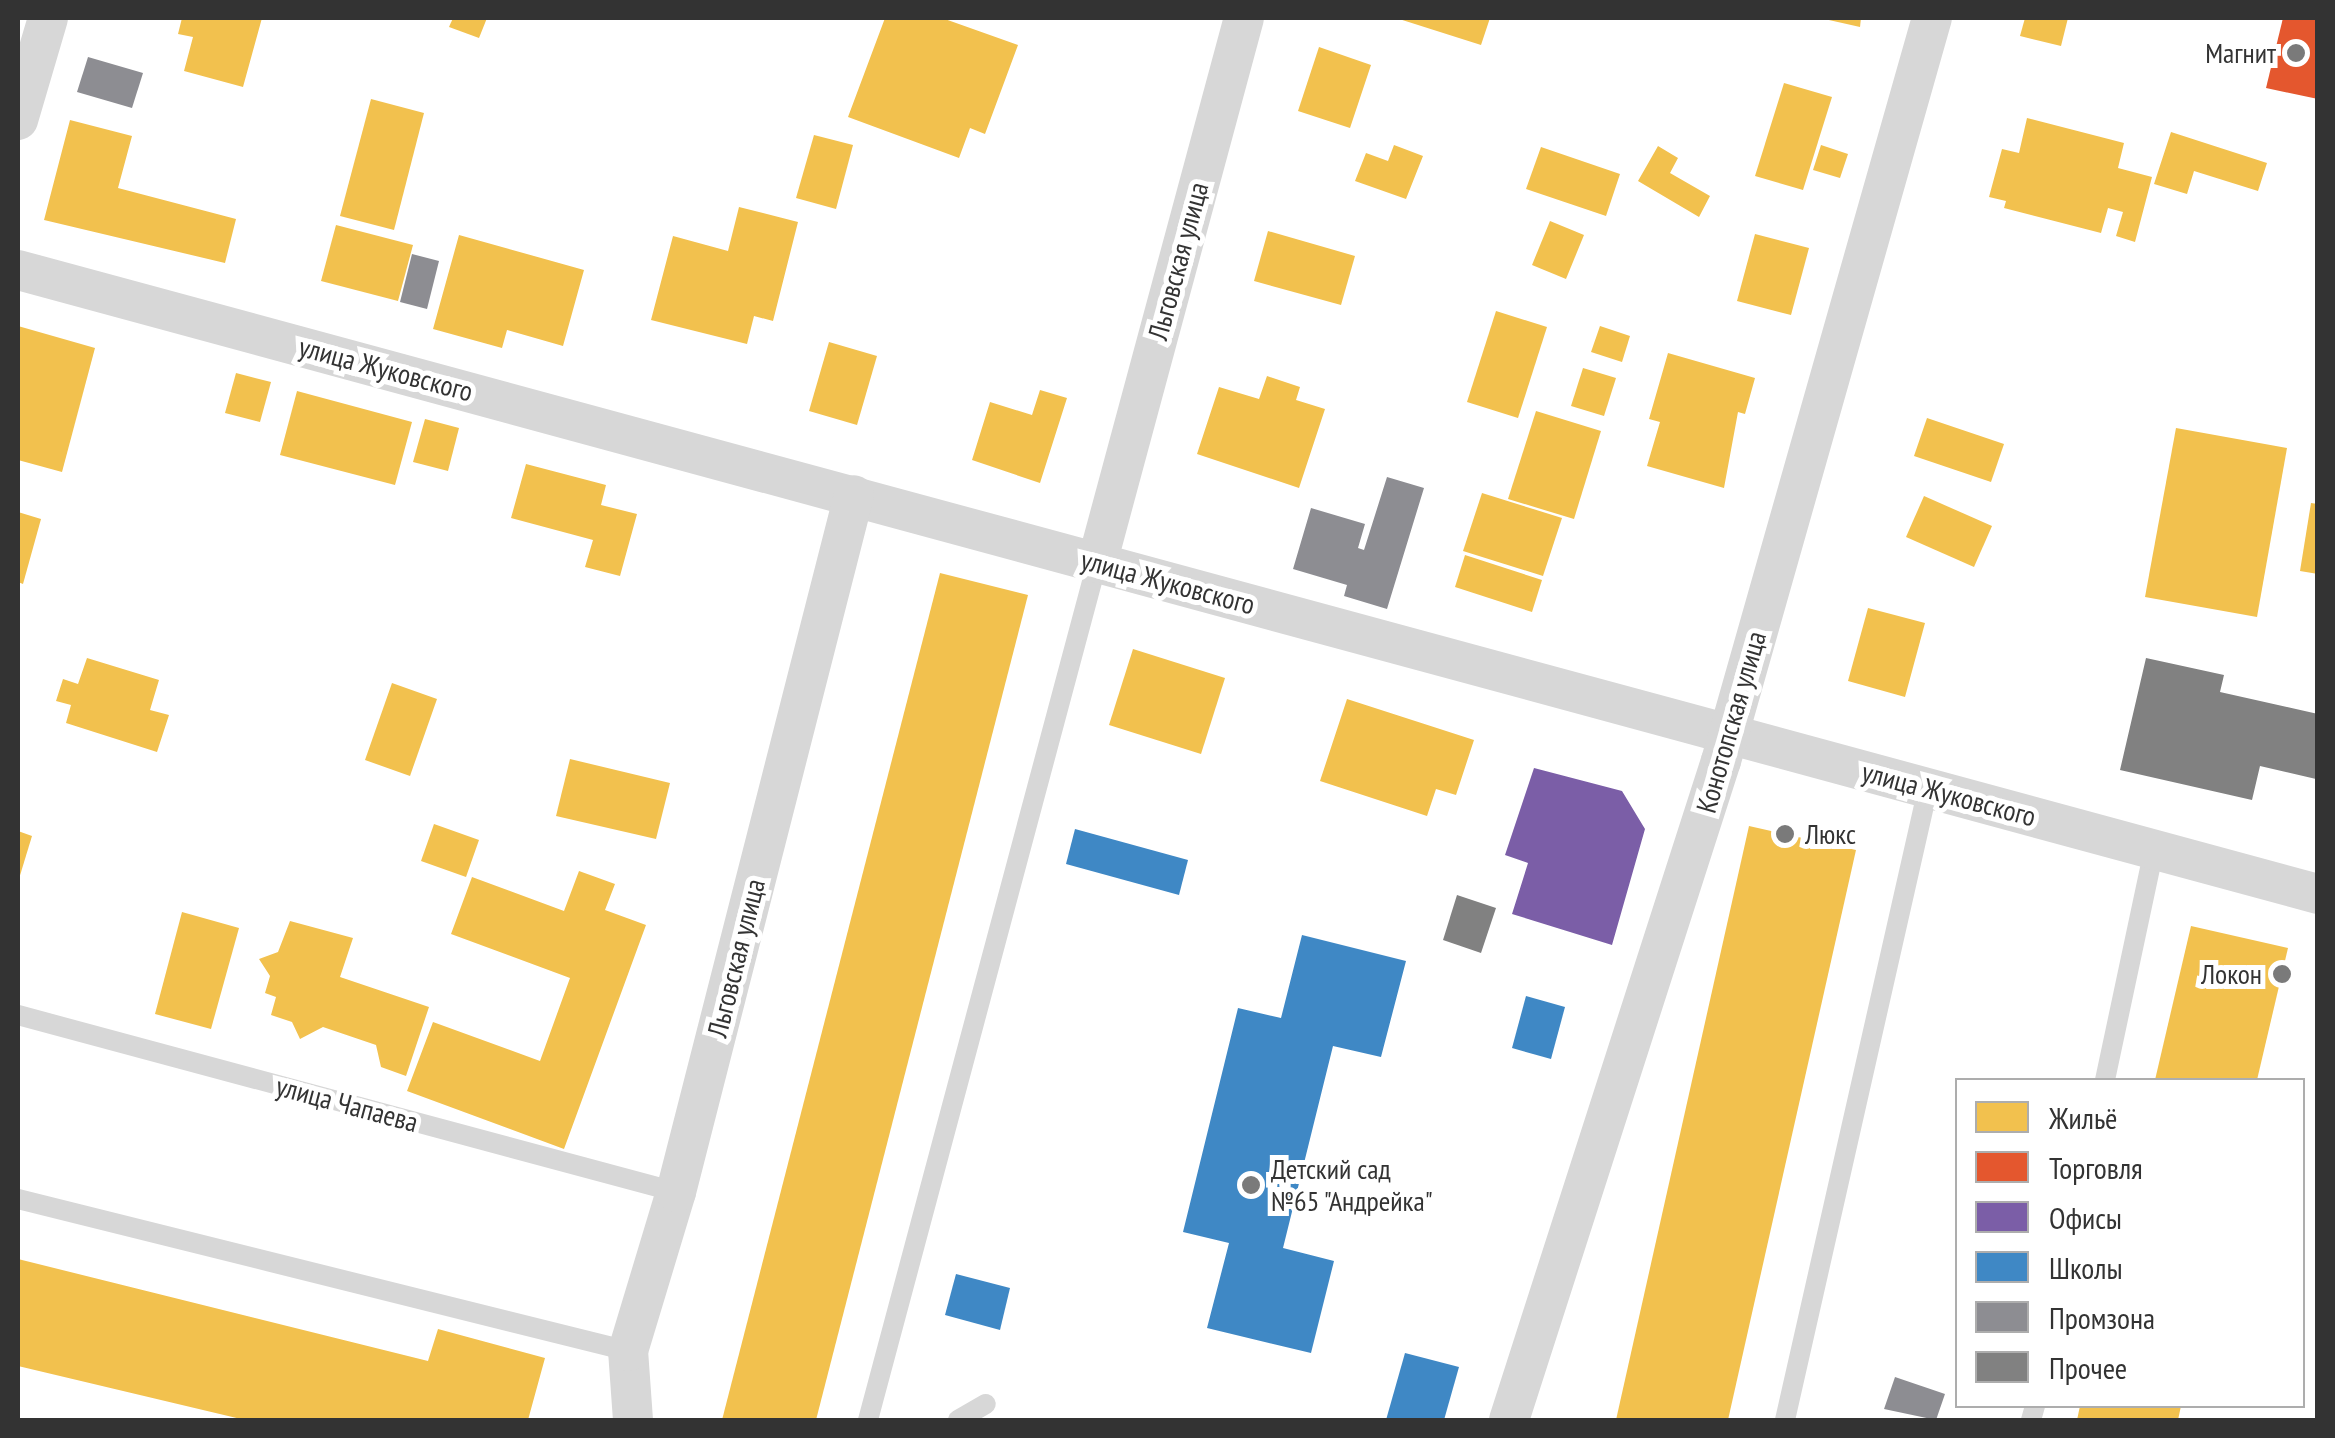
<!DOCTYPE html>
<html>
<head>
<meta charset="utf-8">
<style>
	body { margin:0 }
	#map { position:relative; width:2335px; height:1438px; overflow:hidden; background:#fff; font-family:"PT Sans Narrow",sans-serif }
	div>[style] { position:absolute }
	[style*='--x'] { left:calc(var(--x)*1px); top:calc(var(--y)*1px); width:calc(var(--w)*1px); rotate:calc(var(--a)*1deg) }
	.homes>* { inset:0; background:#f2c14e }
	.shops>* { inset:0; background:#e4572e }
	.offices>* { inset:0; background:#7b5ea7 }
	.schools>* { inset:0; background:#3f88c5 }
	.industry>* { inset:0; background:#8d8d92 }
	.building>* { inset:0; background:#818181 }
	.service>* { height:20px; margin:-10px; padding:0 10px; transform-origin:10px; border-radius:10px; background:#d7d7d7 }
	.minor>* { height:40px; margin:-20px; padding:0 20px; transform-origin:20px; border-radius:20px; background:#d7d7d7 }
	.dots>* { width:28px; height:28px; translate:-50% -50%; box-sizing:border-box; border:5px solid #fff; border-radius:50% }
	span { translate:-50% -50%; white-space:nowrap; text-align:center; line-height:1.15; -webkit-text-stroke:10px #fff; paint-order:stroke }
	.poi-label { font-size:28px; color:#333 }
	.right { translate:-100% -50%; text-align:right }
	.left { translate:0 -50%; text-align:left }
	.street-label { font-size:28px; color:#333 }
	.frame { position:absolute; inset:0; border:20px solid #333; pointer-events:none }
	.legend { position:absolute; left:1955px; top:1078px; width:350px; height:330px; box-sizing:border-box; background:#fff; border:2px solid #adadad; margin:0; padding:12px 18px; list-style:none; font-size:30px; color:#333 }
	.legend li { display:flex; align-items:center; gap:20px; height:50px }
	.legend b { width:50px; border:2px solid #adadad }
</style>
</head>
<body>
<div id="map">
	<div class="homes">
		<div style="clip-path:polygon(182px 18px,262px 18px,243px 87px,184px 71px,193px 37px,178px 34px)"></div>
		<div style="clip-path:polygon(453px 18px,487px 18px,479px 38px,449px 27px)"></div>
		<div style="clip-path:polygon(885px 18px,942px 18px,1018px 45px,985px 134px,970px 128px,959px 158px,848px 117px)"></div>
		<div style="clip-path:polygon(1396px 18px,1490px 18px,1481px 45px)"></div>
		<div style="clip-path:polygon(1820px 18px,1861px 18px,1860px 27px)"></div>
		<div style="clip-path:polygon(2025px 18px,2068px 18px,2061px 46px,2020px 36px)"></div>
		<div style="clip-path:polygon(1319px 47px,1371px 65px,1350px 128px,1298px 111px)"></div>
		<div style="clip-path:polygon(1784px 83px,1832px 97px,1803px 190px,1755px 176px)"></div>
		<div style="clip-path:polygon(371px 99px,424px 113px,394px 230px,340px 216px)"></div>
		<div style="clip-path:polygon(2027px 118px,2124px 143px,2118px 168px,2152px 177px,2135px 242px,2116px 236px,2123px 212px,2108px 208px,2101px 233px,2004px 208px,2006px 201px,1989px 197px,2002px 149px,2019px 153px)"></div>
		<div style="clip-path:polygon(70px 120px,132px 136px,118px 188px,236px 219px,225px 263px,44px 220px)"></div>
		<div style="clip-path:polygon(2171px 132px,2267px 163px,2258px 191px,2194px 171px,2187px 194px,2154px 184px)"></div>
		<div style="clip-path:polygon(814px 135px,853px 145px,836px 209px,796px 198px)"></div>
		<div style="clip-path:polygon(1394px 145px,1423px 156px,1406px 199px,1355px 181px,1366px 153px,1388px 161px)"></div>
		<div style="clip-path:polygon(1821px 145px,1848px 154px,1840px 178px,1813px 170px)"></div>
		<div style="clip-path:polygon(1658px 146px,1678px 158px,1670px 173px,1710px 196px,1699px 217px,1638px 181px)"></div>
		<div style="clip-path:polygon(1541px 147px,1620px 174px,1606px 216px,1526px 189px)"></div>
		<div style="clip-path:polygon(739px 207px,798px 222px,773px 321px,754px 316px,747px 344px,651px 320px,673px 236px,728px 251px)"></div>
		<div style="clip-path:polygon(1550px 221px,1584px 235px,1566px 279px,1532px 265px)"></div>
		<div style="clip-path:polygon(336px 225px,413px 245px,398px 301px,321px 281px)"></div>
		<div style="clip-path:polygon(1268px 231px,1355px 256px,1341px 305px,1254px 281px)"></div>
		<div style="clip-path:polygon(1755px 234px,1809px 248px,1791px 315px,1737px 301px)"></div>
		<div style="clip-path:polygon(459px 235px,584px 270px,563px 346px,507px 330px,502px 348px,433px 329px)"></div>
		<div style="clip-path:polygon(1496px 311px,1547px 327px,1518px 418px,1467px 402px)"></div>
		<div style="clip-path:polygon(18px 326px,95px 348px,62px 472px,18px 460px)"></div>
		<div style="clip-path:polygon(1600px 326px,1630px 336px,1622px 362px,1591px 352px)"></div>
		<div style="clip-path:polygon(829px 342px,877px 356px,857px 425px,809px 411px)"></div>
		<div style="clip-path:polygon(1668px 353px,1755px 378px,1745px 414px,1738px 412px,1724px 488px,1647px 466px,1660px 422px,1649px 419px)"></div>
		<div style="clip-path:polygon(1583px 368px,1616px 378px,1604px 416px,1571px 406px)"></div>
		<div style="clip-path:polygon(236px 373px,271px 382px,260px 422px,225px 413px)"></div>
		<div style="clip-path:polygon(1267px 376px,1300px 387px,1296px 400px,1325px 409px,1299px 488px,1197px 454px,1219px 387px,1259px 399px)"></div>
		<div style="clip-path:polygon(1040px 390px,1067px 398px,1040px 483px,972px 460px,990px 402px,1032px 415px)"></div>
		<div style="clip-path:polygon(297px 391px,412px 422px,395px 485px,280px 455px)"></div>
		<div style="clip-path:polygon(1536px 411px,1601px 431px,1574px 519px,1508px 499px)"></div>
		<div style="clip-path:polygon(1927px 418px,2004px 444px,1991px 482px,1914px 456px)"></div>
		<div style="clip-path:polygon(425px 419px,459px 428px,448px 471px,413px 462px)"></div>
		<div style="clip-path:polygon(2176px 428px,2287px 448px,2257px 617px,2145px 597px)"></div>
		<div style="clip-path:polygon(526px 464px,606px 485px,601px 505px,637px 514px,620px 576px,585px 567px,593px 540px,511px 518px)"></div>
		<div style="clip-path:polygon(1482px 493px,1562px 518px,1543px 576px,1463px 551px)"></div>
		<div style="clip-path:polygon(1924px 496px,1992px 526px,1974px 567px,1906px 537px)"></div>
		<div style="clip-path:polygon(2311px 503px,2318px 504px,2318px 574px,2300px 571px)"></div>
		<div style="clip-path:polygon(18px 512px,41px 519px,23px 584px,18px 582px)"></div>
		<div style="clip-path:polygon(1465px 555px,1542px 580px,1532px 612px,1455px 587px)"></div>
		<div style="clip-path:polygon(940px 573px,1028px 595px,816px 1420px,722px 1420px)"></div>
		<div style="clip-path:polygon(1868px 608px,1925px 623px,1905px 697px,1848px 681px)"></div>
		<div style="clip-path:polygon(1133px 649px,1225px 678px,1201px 754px,1109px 725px)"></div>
		<div style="clip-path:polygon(87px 658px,159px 680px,150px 710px,169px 715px,157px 752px,66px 723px,71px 705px,56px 701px,63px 679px,78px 684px)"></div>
		<div style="clip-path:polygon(392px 683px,437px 699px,410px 776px,365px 760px)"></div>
		<div style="clip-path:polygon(1347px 699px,1474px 740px,1456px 795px,1436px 789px,1427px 816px,1320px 781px)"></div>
		<div style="clip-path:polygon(570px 759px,670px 783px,656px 839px,556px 816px)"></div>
		<div style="clip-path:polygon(434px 824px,479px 840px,466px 877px,421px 861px)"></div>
		<div style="clip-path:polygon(1749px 826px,1856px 850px,1728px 1420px,1616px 1420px)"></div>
		<div style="clip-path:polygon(18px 831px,32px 836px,18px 882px)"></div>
		<div style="clip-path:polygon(579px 871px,615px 884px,605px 910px,646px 925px,564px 1149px,407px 1091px,433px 1022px,540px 1061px,570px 978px,451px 934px,472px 877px,564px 911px)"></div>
		<div style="clip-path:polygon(182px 912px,239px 928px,211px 1029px,155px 1014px)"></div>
		<div style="clip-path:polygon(290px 921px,353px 938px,340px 977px,429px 1007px,406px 1076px,381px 1067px,376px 1045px,323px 1027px,300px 1039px,292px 1022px,271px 1015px,276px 997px,265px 993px,270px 976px,259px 959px,278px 952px)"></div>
		<div style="clip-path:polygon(2191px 926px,2288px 948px,2257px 1080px,2155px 1080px)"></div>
		<div style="clip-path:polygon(18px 1259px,428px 1361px,438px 1329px,545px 1358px,528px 1420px,245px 1420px,18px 1366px)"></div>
		<div style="clip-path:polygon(2080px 1406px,2181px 1406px,2178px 1420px,2077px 1420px)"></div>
	</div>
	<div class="shops">
		<div style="clip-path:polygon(2283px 18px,2318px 18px,2318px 99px,2266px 88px)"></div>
	</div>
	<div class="offices">
		<div style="clip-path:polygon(1534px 768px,1622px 791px,1645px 829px,1612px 945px,1512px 914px,1528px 863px,1505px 855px)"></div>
	</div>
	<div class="schools">
		<div style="clip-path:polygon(1075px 829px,1188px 860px,1179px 895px,1066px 864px)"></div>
		<div style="clip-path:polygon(1302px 935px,1406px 961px,1381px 1057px,1333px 1046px,1283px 1248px,1334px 1261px,1311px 1353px,1207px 1328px,1229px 1243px,1183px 1232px,1238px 1008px,1281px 1018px)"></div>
		<div style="clip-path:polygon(1526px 996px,1565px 1007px,1551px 1059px,1512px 1048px)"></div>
		<div style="clip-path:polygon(956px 1274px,1010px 1288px,1000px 1330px,945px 1315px)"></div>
		<div style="clip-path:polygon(1405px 1353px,1459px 1367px,1444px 1420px,1386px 1420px)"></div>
	</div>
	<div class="industry">
		<div style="clip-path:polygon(88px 57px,143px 73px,132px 108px,77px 92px)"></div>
		<div style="clip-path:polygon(412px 254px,439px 261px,427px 309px,400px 302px)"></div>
		<div style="clip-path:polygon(1387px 477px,1424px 488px,1387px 609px,1344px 596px,1347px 585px,1293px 569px,1311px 508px,1365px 524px,1358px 548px,1364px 550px)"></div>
		<div style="clip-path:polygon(1895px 1377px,1945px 1394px,1936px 1420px,1884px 1409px)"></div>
	</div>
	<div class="building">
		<div style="clip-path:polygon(2146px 658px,2224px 675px,2220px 692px,2318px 714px,2316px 779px,2260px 766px,2252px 800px,2120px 770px)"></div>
		<div style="clip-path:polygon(1457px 895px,1496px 908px,1481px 953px,1443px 940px)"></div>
	</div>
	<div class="service">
		<div style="--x:18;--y:1015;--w:681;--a:15.06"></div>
		<div style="--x:2105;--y:1080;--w:235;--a:-78"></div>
		<div style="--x:18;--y:1199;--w:629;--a:13.99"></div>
		<div style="--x:868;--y:1420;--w:887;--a:-75.04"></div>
		<div style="--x:958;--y:1420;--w:32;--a:-30"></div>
		<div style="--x:1785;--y:1420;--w:648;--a:-77.25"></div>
		<div style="--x:2031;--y:1420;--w:15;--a:-74"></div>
	</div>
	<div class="minor">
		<div style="--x:18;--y:120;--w:106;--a:-73.6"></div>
		<div style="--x:18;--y:270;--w:2383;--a:15.18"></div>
		<div style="--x:1097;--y:563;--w:564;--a:-74.91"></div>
		<div style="--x:633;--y:1420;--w:69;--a:-94.1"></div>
		<div style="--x:628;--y:1351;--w:166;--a:-73.2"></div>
		<div style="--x:676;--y:1192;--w:719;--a:-75.67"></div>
		<div style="--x:1509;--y:1420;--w:692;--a:-72.17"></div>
		<div style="--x:1721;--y:761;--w:772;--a:-74.15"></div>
	</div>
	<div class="dots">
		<div style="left:2296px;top:53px;background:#7a7a7a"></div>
		<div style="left:1785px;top:834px;background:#7a7a7a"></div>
		<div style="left:2282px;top:974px;background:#7a7a7a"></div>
		<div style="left:1251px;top:1185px;background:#7a7a7a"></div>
	</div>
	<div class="poi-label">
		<span class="right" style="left:2276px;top:53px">Магнит</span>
		<span class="left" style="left:1805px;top:834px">Люкс</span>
		<span class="right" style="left:2262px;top:974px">Локон</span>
		<span class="left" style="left:1271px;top:1185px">Детский сад<br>№65 "Андрейка"</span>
	</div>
	<div class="street-label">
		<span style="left:1178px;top:261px;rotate:-75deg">Льговская улица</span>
		<span style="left:386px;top:369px;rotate:15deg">улица Жуковского</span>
		<span style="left:1168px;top:582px;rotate:15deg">улица Жуковского</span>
		<span style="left:1731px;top:722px;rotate:-74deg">Конотопская улица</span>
		<span style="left:1949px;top:794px;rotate:15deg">улица Жуковского</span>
		<span style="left:736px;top:958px;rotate:-76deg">Льговская улица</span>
		<span style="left:347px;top:1104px;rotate:15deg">улица Чапаева</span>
	</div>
	<div class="frame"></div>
	<ul class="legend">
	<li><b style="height:28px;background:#f2c14e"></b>Жильё</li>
	<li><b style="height:28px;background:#e4572e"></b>Торговля</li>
	<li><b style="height:28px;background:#7b5ea7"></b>Офисы</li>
	<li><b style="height:28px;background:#3f88c5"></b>Школы</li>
	<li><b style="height:28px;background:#8d8d92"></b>Промзона</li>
	<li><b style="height:28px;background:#818181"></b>Прочее</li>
	</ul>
</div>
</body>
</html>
